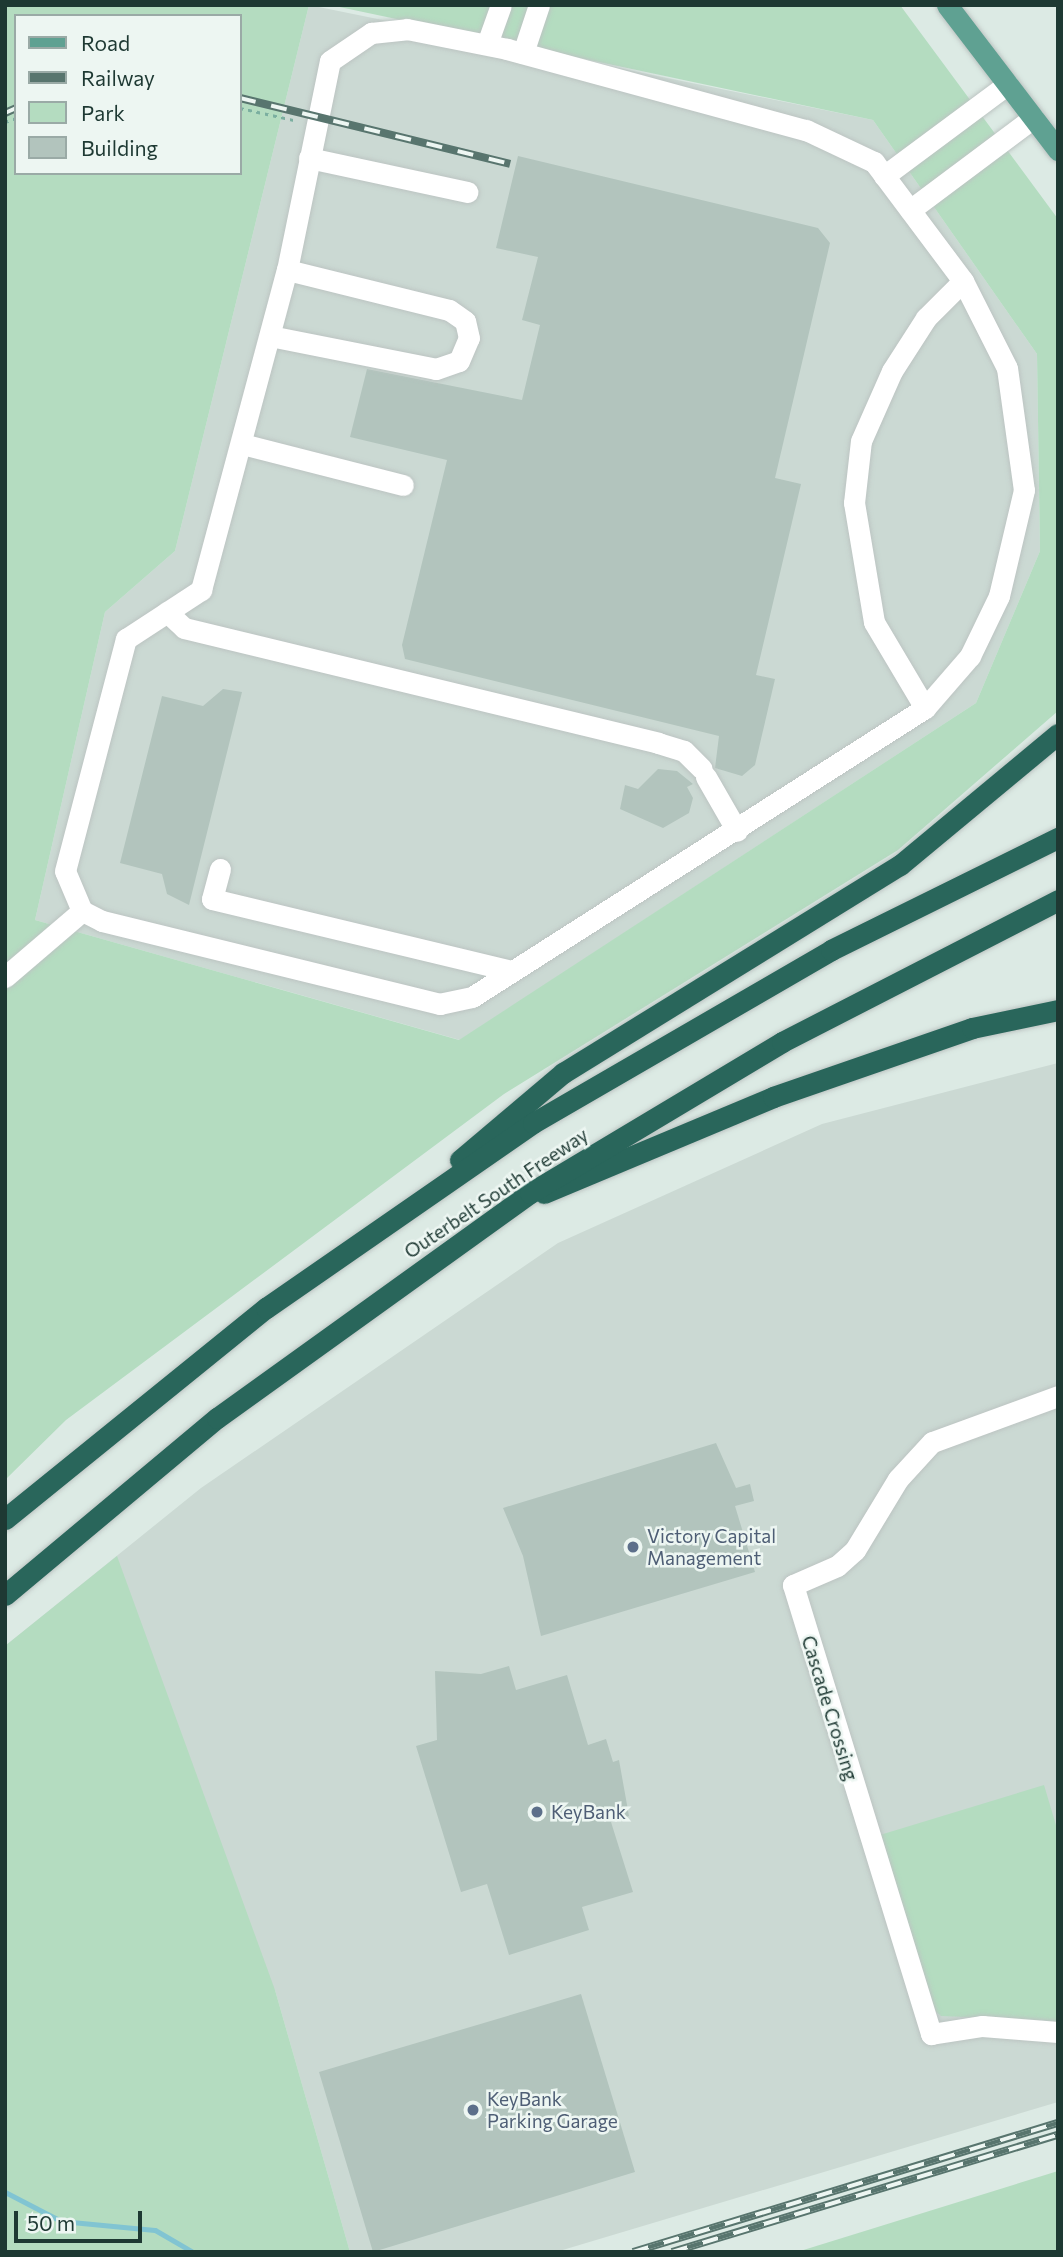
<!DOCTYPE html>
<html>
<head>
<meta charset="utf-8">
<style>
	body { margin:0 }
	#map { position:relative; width:1063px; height:2257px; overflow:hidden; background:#dceae4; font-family:Commissioner,sans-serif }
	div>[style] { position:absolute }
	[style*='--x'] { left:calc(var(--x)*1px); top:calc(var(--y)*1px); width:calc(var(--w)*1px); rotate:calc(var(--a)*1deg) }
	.built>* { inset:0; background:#cbd9d3 }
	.green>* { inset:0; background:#b4dcc0 }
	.stream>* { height:5px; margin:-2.5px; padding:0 2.5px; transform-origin:2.5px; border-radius:2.5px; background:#81c4d2 }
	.building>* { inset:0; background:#b2c4bd }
	.path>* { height:2.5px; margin-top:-1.25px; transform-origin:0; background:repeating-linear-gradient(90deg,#7bafa0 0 3.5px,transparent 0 8.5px) }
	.roads { filter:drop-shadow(0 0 2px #bcc4c2) drop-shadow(0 0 2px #bcc4c2) }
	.minor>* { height:21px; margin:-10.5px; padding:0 10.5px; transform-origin:10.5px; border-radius:10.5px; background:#fff }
	.major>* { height:21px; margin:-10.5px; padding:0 10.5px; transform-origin:10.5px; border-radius:10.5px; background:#5fa192 }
	.highway>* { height:21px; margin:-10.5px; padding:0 10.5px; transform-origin:10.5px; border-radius:10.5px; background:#29665b }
	.rail>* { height:8px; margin-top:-4px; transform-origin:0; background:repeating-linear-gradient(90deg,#edf6f2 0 16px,#58756e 0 32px); box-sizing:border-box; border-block:2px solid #58756e }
	.dots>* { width:19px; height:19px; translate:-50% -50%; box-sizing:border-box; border:4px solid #edf6f2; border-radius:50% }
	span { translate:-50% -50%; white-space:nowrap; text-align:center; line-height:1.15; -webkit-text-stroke:5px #edf6f2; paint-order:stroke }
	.street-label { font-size:19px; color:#1e3933 }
	.service-label { font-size:19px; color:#4e5e75 }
	.left { translate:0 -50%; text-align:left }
	.frame { position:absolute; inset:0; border:7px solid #1e3933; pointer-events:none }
	.legend { position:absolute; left:14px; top:14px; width:228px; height:161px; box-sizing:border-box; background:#edf6f2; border:2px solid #9aaaa6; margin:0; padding:9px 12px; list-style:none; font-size:21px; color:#1e3933 }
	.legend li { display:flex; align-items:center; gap:14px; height:35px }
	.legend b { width:35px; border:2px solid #9aaaa6 }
	.scale { position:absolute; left:14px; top:2211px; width:128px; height:32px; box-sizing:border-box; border:4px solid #1e3933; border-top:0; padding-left:9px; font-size:21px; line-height:24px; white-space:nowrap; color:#1e3933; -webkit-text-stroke:5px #edf6f2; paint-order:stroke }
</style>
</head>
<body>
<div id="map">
	<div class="built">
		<div style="clip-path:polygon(309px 5px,873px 120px,1037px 354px,1040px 551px,976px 703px,460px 1040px,35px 920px,105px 612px,175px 551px)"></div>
		<div style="clip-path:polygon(1058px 1063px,1058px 2102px,556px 2252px,350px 2252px,275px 1990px,5px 1646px,201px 1488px,558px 1243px,822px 1124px)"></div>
	</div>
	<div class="green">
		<div style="clip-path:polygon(evenodd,5px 5px,309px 5px,175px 551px,105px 612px,35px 920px,459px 1040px,976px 703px,1040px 551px,1037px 354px,873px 120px,330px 5px,900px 5px,1058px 219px,1058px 711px,898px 850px,504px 1094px,66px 1420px,5px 1480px,5px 5px,16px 16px,240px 16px,240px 173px,16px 173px,16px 16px)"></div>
		<div style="clip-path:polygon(117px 1556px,275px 1990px,350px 2252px,5px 2252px,5px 1646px)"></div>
		<div style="clip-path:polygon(1044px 1785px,1058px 1832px,1058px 2021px,941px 2016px,931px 2007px,880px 1835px)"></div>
		<div style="clip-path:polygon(1058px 2171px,1058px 2252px,797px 2252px)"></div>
	</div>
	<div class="stream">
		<div style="--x:5;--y:2192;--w:63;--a:27.4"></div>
		<div style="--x:61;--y:2221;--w:94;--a:5.5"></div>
		<div style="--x:155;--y:2230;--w:44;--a:30.1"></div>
	</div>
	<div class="building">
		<div style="clip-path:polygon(518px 156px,818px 228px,830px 243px,775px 478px,801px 484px,756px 675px,775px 679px,755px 765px,742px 776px,715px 768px,719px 736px,405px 659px,402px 645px,447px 460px,350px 437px,367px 369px,522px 400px,540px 325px,522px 320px,538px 257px,496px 248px)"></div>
		<div style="clip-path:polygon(223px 689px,242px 692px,189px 905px,167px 894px,162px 874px,120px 863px,162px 696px,203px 706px)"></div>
		<div style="clip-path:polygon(658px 769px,677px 771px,693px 784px,687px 787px,693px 798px,689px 813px,663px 828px,620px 809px,625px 785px,638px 789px)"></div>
		<div style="clip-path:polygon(716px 1443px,736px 1488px,750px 1484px,754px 1501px,735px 1506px,755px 1572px,541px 1636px,523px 1556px,503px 1508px)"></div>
		<div style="clip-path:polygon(509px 1666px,516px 1690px,567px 1675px,588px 1745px,606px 1739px,613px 1762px,619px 1760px,629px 1816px,611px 1822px,633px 1892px,582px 1907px,589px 1930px,509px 1955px,487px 1884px,461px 1892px,416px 1746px,437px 1740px,435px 1671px,481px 1674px)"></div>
		<div style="clip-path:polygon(581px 1994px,635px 2172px,373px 2252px,319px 2072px)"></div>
	</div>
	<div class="path">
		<div style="--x:240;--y:108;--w:59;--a:12.6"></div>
		<div style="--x:5;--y:122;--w:12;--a:-20"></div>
	</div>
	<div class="roads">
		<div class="minor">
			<div style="--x:407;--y:29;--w:102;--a:11.3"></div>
			<div style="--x:507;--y:49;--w:310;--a:15.2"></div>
			<div style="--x:806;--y:130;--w:75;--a:25.2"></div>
			<div style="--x:874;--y:162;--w:149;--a:53.2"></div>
			<div style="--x:963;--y:281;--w:97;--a:63.2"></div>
			<div style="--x:1007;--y:368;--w:123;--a:82.1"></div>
			<div style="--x:1024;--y:490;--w:109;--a:103.3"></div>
			<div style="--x:999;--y:596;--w:67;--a:115.8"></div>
			<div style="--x:970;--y:656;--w:69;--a:130.9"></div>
			<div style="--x:925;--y:708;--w:537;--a:147.46"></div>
			<div style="--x:472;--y:997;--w:33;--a:168"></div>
			<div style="--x:440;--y:1004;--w:348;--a:-166.2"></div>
			<div style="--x:102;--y:921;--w:22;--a:-153"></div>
			<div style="--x:82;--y:911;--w:43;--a:-113"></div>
			<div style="--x:65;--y:871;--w:240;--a:-75.3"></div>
			<div style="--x:126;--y:639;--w:90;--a:-33.2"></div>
			<div style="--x:201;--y:590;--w:331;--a:-75"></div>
			<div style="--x:287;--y:270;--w:213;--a:-78.4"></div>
			<div style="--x:330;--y:61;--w:50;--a:-34.3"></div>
			<div style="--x:371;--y:33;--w:36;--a:-6"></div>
			<div style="--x:487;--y:44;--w:41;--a:-70.3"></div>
			<div style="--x:523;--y:53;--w:51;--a:-71.6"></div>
			<div style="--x:309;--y:158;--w:162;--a:12.1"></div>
			<div style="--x:884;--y:176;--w:154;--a:-36.6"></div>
			<div style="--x:910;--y:210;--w:154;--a:-36.8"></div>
			<div style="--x:270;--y:336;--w:169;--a:11.2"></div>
			<div style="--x:436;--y:369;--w:24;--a:-19"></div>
			<div style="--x:459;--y:361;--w:25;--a:-67"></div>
			<div style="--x:469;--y:338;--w:17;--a:-103"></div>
			<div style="--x:465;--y:321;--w:19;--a:-145"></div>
			<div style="--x:449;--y:310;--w:167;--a:-166.1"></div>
			<div style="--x:242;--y:444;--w:166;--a:14.3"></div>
			<div style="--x:167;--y:612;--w:23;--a:43"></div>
			<div style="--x:184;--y:628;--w:488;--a:13.6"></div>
			<div style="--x:658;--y:743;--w:27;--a:17"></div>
			<div style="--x:684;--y:751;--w:25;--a:45"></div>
			<div style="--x:925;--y:708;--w:100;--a:-120.7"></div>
			<div style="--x:874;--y:622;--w:121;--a:-99.5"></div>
			<div style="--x:854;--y:503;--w:62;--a:-83.6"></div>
			<div style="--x:861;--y:441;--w:77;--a:-66.1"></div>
			<div style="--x:892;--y:371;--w:63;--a:-57.3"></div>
			<div style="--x:926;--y:318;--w:52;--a:-45"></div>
			<div style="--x:706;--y:777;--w:62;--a:60.1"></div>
			<div style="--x:220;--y:869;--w:31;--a:105"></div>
			<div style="--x:212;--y:899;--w:309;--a:13.5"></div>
			<div style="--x:5;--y:977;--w:101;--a:-40.6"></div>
			<div style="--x:1058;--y:1396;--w:134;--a:159.9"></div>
			<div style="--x:932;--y:1442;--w:50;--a:132.6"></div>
			<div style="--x:898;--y:1479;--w:83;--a:121.2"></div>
			<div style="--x:855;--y:1550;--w:24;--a:138"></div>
			<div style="--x:837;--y:1566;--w:48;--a:156.6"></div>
			<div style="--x:793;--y:1585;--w:470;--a:72.9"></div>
			<div style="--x:931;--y:2034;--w:52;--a:-8.9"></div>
			<div style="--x:982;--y:2026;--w:76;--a:4.5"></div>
		</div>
		<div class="major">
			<div style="--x:947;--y:5;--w:183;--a:52.6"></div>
		</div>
		<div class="highway">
			<div style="--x:460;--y:1160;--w:135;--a:-40.2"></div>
			<div style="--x:563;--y:1073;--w:396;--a:-31.7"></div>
			<div style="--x:900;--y:865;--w:205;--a:-39.7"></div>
			<div style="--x:544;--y:1193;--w:248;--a:-22.7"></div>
			<div style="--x:773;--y:1097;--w:211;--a:-19.1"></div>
			<div style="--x:972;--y:1028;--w:88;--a:-11.8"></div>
			<div style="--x:5;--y:1519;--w:336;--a:-39"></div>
			<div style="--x:266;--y:1308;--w:325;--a:-34.7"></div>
			<div style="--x:533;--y:1123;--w:345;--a:-30.1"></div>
			<div style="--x:831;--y:950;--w:253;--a:-26.3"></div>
			<div style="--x:5;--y:1595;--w:276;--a:-39.9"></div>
			<div style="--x:217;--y:1418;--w:385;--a:-35.7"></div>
			<div style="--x:530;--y:1193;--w:294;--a:-30.9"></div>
			<div style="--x:782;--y:1042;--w:310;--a:-27.2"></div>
		</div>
	</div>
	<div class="rail">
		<div style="--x:240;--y:98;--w:278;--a:13.7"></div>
		<div style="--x:5;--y:113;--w:12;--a:-24"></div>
		<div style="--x:633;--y:2252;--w:444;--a:-16.9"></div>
		<div style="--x:672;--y:2252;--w:403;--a:-16.9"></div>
	</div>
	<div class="dots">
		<div style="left:633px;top:1547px;background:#5c6f8a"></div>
		<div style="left:537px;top:1812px;background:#5c6f8a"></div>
		<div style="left:473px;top:2110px;background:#5c6f8a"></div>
	</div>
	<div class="street-label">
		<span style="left:496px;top:1193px;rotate:-34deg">Outerbelt South Freeway</span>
		<span style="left:830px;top:1708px;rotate:73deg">Cascade Crossing</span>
	</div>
	<div class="service-label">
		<span class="left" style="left:647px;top:1547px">Victory Capital<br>Management</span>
		<span class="left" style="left:551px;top:1812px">KeyBank</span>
		<span class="left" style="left:487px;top:2110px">KeyBank<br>Parking Garage</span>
	</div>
	<div class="frame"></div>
	<ul class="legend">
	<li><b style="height:9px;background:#5fa192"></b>Road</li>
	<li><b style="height:9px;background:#58756e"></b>Railway</li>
	<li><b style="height:19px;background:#b4dcc0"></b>Park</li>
	<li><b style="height:19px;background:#b2c4bd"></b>Building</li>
	</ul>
	<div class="scale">50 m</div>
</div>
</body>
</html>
